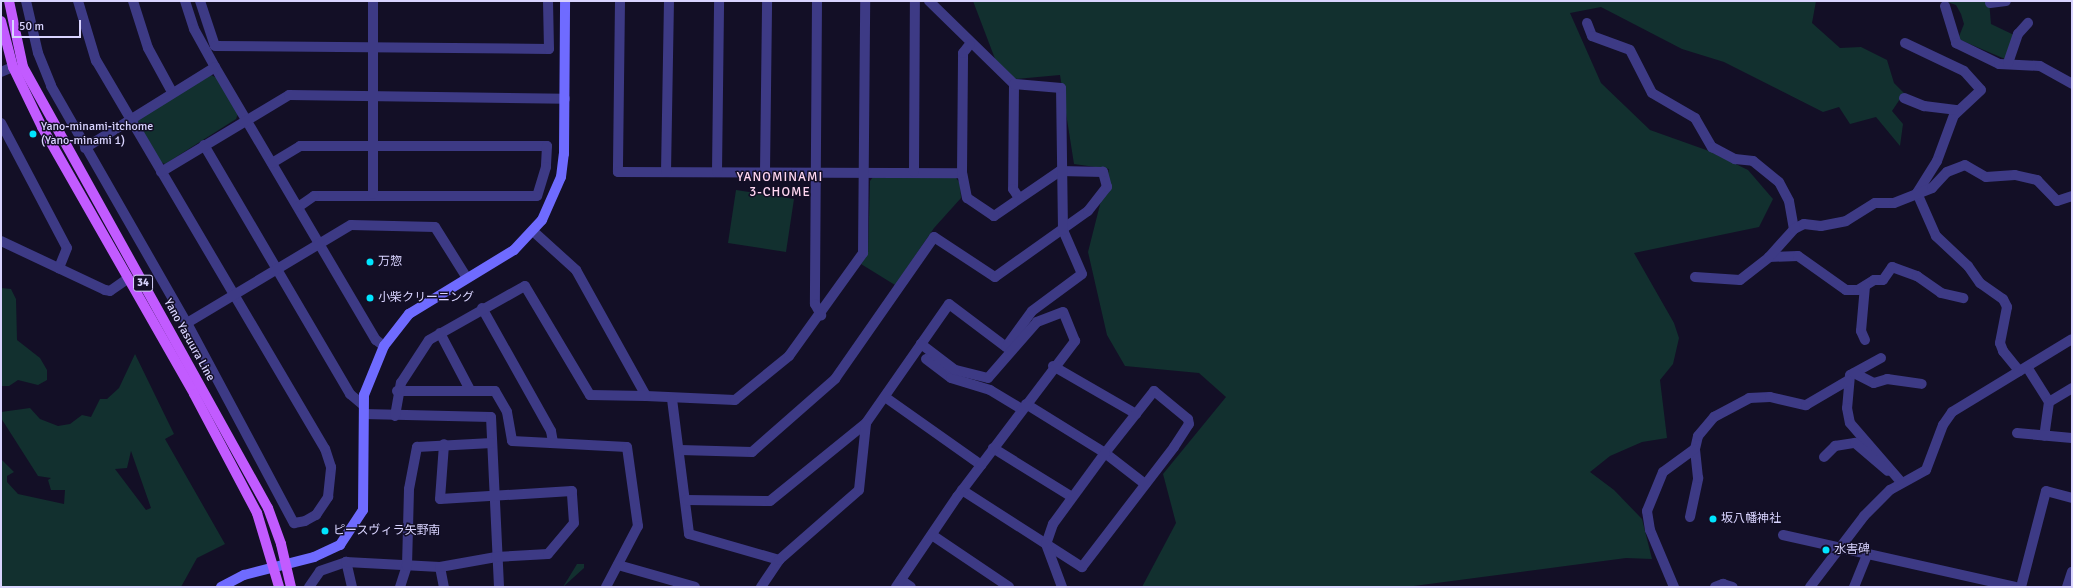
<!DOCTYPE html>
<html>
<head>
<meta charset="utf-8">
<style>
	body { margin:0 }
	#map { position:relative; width:2073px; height:588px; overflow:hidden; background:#130f26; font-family:Signika,"Noto Sans JP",sans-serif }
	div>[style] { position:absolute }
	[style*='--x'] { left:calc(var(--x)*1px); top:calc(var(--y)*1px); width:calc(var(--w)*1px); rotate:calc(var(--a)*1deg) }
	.green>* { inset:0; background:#12302f }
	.street>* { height:10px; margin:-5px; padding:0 5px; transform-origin:5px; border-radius:5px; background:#3d3a85 }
	.secondary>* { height:10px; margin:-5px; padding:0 5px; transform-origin:5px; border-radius:5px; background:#6f6bff }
	.primary>* { height:10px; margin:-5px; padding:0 5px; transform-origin:5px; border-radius:5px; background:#c25bff }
	.dots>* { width:11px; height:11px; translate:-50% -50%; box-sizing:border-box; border:2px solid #130f26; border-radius:50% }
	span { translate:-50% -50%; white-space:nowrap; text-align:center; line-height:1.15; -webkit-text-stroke:3px #130f26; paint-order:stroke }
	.shield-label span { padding:1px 3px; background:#130f26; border:1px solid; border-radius:3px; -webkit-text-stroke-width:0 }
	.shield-label { font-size:11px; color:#d9d4ff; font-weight:700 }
	.poi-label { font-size:12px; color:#d9d4ff }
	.left { translate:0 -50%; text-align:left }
	.street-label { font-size:12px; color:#d9d4ff }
	.neighbourhood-label { font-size:13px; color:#ffd6f0; letter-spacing:1px }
	.frame { position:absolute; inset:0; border:2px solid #d9d4ff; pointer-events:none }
	.scale { position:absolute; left:12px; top:20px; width:69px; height:18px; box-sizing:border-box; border:2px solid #d9d4ff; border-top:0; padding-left:5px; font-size:12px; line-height:14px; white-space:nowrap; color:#d9d4ff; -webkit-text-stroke:3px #130f26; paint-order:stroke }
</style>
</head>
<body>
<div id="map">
	<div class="green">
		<div style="clip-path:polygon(973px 1px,1816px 1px,1812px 23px,1840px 48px,1861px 47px,1887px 60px,1894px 83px,1904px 93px,1892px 111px,1903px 124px,1900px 146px,1876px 117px,1850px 124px,1839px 107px,1823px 112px,1724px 62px,1682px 49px,1601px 7px,1570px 13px,1601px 83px,1650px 130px,1709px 151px,1748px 170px,1773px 199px,1759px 227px,1634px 253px,1674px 323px,1679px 338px,1673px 364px,1660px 380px,1667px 438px,1642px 442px,1610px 456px,1590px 472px,1614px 490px,1642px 519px,1652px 559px,1626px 558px,1406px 587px,1142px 587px,1176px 523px,1163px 474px,1226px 397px,1199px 373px,1125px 366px,1107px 335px,1088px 252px,1109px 169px,1074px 164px,1060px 75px,1015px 79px,997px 64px)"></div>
		<div style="clip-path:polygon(1944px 1px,1989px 1px,1991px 24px,2014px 35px,2005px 59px,1958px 39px,1964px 24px,1961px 14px,1956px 5px)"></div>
		<div style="clip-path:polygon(211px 75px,217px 78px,238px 114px,236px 119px,165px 164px,160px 162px,137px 124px,139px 117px)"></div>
		<div style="clip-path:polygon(873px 177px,956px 178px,960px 183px,961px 198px,934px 228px,895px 285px,861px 264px,868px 253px,870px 181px)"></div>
		<div style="clip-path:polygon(736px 190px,794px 199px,786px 252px,728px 243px)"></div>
		<div style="clip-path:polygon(1px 288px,11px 289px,16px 299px,17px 340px,40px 358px,47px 370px,47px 380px,38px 385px,18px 380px,9px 386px,1px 386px)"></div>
		<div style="clip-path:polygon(evenodd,135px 354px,174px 434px,165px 439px,225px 544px,197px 558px,181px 587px,1px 587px,1px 459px,14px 472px,7px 476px,7px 482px,18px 494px,64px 504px,65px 490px,51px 490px,48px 480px,51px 478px,38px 476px,1px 418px,1px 412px,30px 408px,40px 419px,58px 426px,70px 424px,82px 415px,91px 417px,100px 399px,107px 399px,119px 388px,135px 354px,131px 451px,151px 508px,146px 510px,115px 469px,127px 468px,131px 451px)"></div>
		<div style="clip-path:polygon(577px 564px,584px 564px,584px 568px,563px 587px)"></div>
	</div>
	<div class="street">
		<div style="--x:26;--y:1;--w:53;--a:77"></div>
		<div style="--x:38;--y:53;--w:35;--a:68"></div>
		<div style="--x:51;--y:86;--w:273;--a:60.2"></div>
		<div style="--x:187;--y:323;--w:227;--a:61.9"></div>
		<div style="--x:294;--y:523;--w:11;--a:-10"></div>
		<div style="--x:305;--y:521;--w:13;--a:-29"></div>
		<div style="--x:316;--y:515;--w:22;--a:-56"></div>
		<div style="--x:328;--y:497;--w:30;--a:-84"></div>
		<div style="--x:331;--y:467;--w:19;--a:-108"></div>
		<div style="--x:325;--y:449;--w:451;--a:-120.5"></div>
		<div style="--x:96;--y:61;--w:63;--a:-106.7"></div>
		<div style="--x:133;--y:1;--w:49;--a:72.3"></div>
		<div style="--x:148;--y:48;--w:50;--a:61.4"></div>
		<div style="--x:185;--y:1;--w:29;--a:72"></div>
		<div style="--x:194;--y:29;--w:43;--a:61.1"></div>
		<div style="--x:215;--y:67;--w:317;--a:59.5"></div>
		<div style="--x:376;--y:340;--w:10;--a:37"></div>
		<div style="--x:200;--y:1;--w:47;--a:71.6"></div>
		<div style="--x:215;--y:46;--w:334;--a:0.5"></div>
		<div style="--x:549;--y:49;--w:48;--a:-91.2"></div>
		<div style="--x:620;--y:1;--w:171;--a:90.7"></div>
		<div style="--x:618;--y:172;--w:344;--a:0.2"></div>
		<div style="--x:817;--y:1;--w:303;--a:90.4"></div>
		<div style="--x:815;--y:304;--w:13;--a:61"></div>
		<div style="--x:929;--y:1;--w:119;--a:44.3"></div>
		<div style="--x:1014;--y:84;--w:105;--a:90.5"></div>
		<div style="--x:1013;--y:189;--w:11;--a:56"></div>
		<div style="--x:1990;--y:3;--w:16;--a:-7"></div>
		<div style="--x:1945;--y:6;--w:39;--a:73"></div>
		<div style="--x:1956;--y:43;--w:48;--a:26"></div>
		<div style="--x:1999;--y:64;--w:41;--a:2.8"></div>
		<div style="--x:2040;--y:66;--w:37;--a:29"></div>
		<div style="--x:1587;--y:23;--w:14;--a:69"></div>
		<div style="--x:1592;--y:36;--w:40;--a:20.2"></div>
		<div style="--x:1630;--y:50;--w:48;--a:62.9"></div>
		<div style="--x:1652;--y:93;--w:50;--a:30.2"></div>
		<div style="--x:1695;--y:118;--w:34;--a:60"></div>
		<div style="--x:1712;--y:147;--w:26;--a:28"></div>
		<div style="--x:1735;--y:159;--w:18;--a:6"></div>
		<div style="--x:1753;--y:161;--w:33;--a:39"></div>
		<div style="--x:1779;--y:182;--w:21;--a:62"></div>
		<div style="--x:1789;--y:201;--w:28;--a:80"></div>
		<div style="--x:1905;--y:43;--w:65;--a:25.4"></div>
		<div style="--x:1964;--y:71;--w:25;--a:48"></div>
		<div style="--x:1981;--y:90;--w:37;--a:137"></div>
		<div style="--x:1954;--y:115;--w:49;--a:110.3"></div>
		<div style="--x:1937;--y:161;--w:38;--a:122"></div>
		<div style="--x:2008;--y:63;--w:31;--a:-71"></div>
		<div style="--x:2018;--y:34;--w:15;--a:-48"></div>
		<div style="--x:1;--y:72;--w:13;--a:-23"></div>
		<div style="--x:1904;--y:98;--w:22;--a:22"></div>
		<div style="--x:1924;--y:106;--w:34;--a:7"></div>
		<div style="--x:1;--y:123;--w:141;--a:62.2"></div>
		<div style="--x:67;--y:248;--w:22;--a:112"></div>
		<div style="--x:204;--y:145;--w:289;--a:59.6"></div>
		<div style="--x:350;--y:394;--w:17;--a:40"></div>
		<div style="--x:85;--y:148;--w:153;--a:-31.9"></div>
		<div style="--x:272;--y:163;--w:33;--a:-31"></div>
		<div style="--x:300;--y:146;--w:247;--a:0"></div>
		<div style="--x:547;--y:146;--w:21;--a:93"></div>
		<div style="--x:546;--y:167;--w:30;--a:107"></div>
		<div style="--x:537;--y:196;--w:223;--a:180"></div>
		<div style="--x:314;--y:196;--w:19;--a:145"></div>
		<div style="--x:161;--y:172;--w:149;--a:-31"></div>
		<div style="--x:289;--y:95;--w:276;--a:0.8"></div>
		<div style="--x:666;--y:172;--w:171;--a:-89"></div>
		<div style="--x:717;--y:172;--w:171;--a:-89.3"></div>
		<div style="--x:765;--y:172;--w:171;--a:-89.3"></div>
		<div style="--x:914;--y:172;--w:171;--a:-89.7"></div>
		<div style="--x:1917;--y:193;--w:47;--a:66.2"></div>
		<div style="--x:1936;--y:236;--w:44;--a:43.2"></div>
		<div style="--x:1968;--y:266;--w:21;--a:55"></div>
		<div style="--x:1980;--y:283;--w:28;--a:35"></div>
		<div style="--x:2003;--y:299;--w:9;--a:63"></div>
		<div style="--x:2007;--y:307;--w:37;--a:101"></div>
		<div style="--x:2000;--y:343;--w:9;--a:69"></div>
		<div style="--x:2003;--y:351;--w:26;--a:51"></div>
		<div style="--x:373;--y:194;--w:193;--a:-90"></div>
		<div style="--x:534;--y:232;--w:57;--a:42.1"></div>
		<div style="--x:576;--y:270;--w:144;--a:60.9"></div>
		<div style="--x:646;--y:396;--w:89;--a:2.6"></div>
		<div style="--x:735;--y:400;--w:70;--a:-39.2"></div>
		<div style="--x:789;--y:356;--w:127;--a:-54.3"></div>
		<div style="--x:863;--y:253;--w:252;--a:-89.5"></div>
		<div style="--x:1;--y:241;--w:115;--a:25.2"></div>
		<div style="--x:105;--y:290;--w:5;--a:11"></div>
		<div style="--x:110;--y:291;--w:19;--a:-35"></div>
		<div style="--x:1769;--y:257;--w:29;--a:-2"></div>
		<div style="--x:1798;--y:256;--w:59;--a:35.3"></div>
		<div style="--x:1846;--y:290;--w:12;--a:0"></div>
		<div style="--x:1858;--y:290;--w:19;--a:-32"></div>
		<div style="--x:1874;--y:280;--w:9;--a:0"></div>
		<div style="--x:1883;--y:280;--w:16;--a:-55"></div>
		<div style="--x:1892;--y:267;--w:27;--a:20"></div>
		<div style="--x:1917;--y:276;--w:29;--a:35"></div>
		<div style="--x:1941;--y:293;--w:23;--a:13"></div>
		<div style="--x:1695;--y:277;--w:45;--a:3.8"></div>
		<div style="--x:1740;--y:280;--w:37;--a:-38"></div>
		<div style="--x:1769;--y:257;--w:38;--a:-48"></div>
		<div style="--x:1794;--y:229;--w:11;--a:-27"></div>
		<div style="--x:1804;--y:224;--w:17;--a:7"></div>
		<div style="--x:1821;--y:226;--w:25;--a:-11"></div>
		<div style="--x:1846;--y:221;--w:34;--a:-32"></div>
		<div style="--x:1875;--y:203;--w:19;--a:0"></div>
		<div style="--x:1894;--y:203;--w:41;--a:-21.5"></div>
		<div style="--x:1932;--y:188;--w:22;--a:-47"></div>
		<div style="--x:1947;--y:172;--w:19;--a:-21"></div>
		<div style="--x:1965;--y:165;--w:24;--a:30"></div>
		<div style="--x:1986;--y:177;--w:29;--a:-4"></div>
		<div style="--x:2015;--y:175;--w:23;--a:13"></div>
		<div style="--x:2037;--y:180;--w:29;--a:46"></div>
		<div style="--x:2057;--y:201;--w:16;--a:-18"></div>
		<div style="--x:482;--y:308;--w:141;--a:60.7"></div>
		<div style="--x:551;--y:431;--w:11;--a:80"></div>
		<div style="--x:187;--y:323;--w:191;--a:-30.9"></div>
		<div style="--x:351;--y:225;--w:84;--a:1.4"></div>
		<div style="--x:435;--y:227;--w:60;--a:57.9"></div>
		<div style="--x:440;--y:333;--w:64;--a:62.2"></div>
		<div style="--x:1865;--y:340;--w:10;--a:-114"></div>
		<div style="--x:1861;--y:331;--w:45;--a:-84.9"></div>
		<div style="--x:1881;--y:358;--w:35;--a:151"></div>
		<div style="--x:1850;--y:375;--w:33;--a:95"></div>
		<div style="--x:1847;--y:408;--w:15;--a:79"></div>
		<div style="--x:1850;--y:423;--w:79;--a:49.1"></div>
		<div style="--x:926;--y:359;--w:31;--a:37"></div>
		<div style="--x:951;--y:378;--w:41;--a:17.1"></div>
		<div style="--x:990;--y:390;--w:37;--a:31"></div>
		<div style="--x:1053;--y:366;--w:96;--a:30"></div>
		<div style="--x:2027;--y:367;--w:41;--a:57.8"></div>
		<div style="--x:2049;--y:402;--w:34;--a:98"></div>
		<div style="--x:1854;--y:373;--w:22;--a:27"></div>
		<div style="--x:1874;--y:383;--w:14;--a:-17"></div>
		<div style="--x:1887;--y:379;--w:35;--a:8"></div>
		<div style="--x:397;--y:391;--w:98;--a:0"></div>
		<div style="--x:495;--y:391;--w:24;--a:60"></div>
		<div style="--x:507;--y:412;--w:29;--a:80"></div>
		<div style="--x:512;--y:441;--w:115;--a:3"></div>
		<div style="--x:627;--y:447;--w:80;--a:82.1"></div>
		<div style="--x:638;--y:526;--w:69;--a:117.7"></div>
		<div style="--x:885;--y:397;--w:118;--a:35.3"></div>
		<div style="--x:672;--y:399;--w:136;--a:82.8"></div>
		<div style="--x:689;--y:534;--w:94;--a:16.1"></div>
		<div style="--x:2049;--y:402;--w:27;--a:-31"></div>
		<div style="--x:1026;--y:404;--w:93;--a:31.8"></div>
		<div style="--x:1105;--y:453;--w:51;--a:37.8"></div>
		<div style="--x:364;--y:414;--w:127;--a:1.4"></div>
		<div style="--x:491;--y:417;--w:170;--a:87.3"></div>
		<div style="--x:395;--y:416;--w:34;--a:-80"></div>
		<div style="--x:401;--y:383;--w:51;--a:-56.9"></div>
		<div style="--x:429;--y:340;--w:110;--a:-29.4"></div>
		<div style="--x:525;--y:286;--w:127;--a:59.2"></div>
		<div style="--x:590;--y:395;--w:56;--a:1"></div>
		<div style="--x:2017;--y:433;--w:55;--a:5.2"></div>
		<div style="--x:993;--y:448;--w:93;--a:31.8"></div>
		<div style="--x:680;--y:450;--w:72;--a:1.6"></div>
		<div style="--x:752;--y:452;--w:111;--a:-41.3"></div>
		<div style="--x:835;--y:379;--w:173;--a:-55.1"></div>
		<div style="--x:934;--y:237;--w:73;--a:33.3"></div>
		<div style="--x:995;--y:277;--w:114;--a:-35.4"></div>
		<div style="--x:1088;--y:211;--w:31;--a:-52"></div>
		<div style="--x:1107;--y:187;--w:16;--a:-105"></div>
		<div style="--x:1103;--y:172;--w:43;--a:-178.7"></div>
		<div style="--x:1060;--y:171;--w:80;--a:145.7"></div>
		<div style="--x:994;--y:216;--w:32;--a:-146"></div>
		<div style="--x:967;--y:198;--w:25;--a:-101"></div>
		<div style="--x:962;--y:173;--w:120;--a:-89.5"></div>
		<div style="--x:963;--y:53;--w:11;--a:-52"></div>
		<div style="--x:1824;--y:457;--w:16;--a:-45"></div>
		<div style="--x:1835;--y:446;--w:20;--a:-9"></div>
		<div style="--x:1855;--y:443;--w:43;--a:40.3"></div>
		<div style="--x:962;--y:490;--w:100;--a:32.7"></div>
		<div style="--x:1046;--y:544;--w:43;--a:32.6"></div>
		<div style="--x:1082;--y:567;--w:151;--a:-52.5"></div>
		<div style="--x:1174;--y:447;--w:27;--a:-57"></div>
		<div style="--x:1189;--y:424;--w:5;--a:-101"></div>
		<div style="--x:1188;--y:419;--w:44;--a:-140.5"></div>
		<div style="--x:1154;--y:391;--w:79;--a:128.3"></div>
		<div style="--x:1105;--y:453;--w:88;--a:126.2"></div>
		<div style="--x:1053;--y:524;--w:21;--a:109"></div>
		<div style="--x:1046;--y:544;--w:46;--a:69.6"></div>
		<div style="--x:686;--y:500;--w:84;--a:0.7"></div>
		<div style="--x:770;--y:501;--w:124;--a:-39.1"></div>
		<div style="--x:866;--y:423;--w:145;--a:-55.1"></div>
		<div style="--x:949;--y:304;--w:71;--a:37"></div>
		<div style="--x:1006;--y:347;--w:44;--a:-54.2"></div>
		<div style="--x:1032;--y:311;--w:62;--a:-36.5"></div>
		<div style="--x:1082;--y:274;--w:48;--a:-113.4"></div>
		<div style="--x:1063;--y:230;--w:142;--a:-90.8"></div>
		<div style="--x:1061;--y:88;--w:47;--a:-175.1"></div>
		<div style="--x:1690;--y:517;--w:40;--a:-78"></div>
		<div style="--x:1698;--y:478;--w:29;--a:-96"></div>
		<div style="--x:1695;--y:449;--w:13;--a:-77"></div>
		<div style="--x:1698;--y:436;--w:25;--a:-50"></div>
		<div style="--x:1714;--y:417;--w:40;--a:-28"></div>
		<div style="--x:1749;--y:398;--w:21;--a:-3"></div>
		<div style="--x:1770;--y:397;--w:37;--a:13"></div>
		<div style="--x:1806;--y:405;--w:48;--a:-30.3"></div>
		<div style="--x:932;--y:535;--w:93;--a:34"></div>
		<div style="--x:1783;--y:535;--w:238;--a:12.6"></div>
		<div style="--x:618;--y:565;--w:80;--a:15.9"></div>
		<div style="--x:440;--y:567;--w:20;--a:79"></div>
		<div style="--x:901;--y:580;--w:12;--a:35"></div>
		<div style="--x:309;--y:587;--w:19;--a:-55"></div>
		<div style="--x:320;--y:571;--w:28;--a:-19"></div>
		<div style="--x:352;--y:587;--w:26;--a:-103"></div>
		<div style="--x:346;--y:562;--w:94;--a:3"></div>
		<div style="--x:440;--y:567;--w:57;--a:-10.1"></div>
		<div style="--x:496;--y:557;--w:52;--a:-3.3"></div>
		<div style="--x:548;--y:554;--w:40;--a:-50"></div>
		<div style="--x:574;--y:523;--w:32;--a:-94"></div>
		<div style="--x:572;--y:491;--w:132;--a:176.5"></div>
		<div style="--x:440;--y:499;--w:55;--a:-85.8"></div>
		<div style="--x:400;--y:587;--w:22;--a:-72"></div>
		<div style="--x:407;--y:566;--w:77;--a:-88.5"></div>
		<div style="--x:409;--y:489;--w:43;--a:-79.2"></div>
		<div style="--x:417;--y:447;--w:75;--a:-3.1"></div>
		<div style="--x:761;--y:587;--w:32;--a:-56"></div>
		<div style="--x:779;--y:560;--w:106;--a:-41.2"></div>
		<div style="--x:859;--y:490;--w:67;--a:-84"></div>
		<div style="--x:896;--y:587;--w:109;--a:-55.9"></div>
		<div style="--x:957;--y:497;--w:196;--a:-52.9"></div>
		<div style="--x:1075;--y:341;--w:31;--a:-112"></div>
		<div style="--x:1063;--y:312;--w:28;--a:159"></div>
		<div style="--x:1037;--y:322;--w:74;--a:131.2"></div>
		<div style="--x:988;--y:378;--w:34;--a:-166"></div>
		<div style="--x:955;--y:370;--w:43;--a:-142.6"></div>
		<div style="--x:1674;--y:587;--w:62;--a:-112.8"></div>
		<div style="--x:1650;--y:530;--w:19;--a:-99"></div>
		<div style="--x:1647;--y:511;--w:42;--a:-67.7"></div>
		<div style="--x:1663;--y:472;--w:39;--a:-36"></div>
		<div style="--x:1715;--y:587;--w:9;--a:-21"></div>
		<div style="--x:1723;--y:584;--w:10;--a:17"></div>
		<div style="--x:1810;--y:587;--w:89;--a:-52.7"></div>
		<div style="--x:1864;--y:516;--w:37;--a:-45"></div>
		<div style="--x:1890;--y:490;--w:41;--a:-29.1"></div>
		<div style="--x:1926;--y:470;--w:48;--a:-69.3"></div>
		<div style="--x:1943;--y:425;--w:16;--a:-55"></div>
		<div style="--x:1952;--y:412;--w:140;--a:-31.3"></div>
		<div style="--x:1854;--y:587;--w:35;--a:-68"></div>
		<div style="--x:2021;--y:587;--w:99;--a:-75.4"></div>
		<div style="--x:2046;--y:491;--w:27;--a:15"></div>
		<div style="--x:2067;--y:587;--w:16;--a:-72"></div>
	</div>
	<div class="secondary">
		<div style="--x:221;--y:587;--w:26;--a:-28"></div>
		<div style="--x:244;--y:575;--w:72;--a:-14.4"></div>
		<div style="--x:314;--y:557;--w:29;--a:-25"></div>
		<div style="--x:340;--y:545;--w:42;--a:-56.7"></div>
		<div style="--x:363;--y:510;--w:115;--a:-89.5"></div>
		<div style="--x:364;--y:395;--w:53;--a:-67.8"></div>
		<div style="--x:384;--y:346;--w:41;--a:-52"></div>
		<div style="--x:409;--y:314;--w:123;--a:-31.4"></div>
		<div style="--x:514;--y:250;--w:41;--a:-47"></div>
		<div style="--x:542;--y:220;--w:47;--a:-66.2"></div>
		<div style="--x:561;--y:177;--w:23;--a:-83"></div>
		<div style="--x:564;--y:154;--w:153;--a:-89.6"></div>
	</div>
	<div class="primary">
		<div style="--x:9;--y:1;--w:67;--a:78"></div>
		<div style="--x:23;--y:67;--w:504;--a:60.95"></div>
		<div style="--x:268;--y:508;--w:38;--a:70"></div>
		<div style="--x:281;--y:544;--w:44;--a:76.9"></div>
		<div style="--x:1;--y:21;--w:48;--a:75.4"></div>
		<div style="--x:13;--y:67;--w:67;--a:64.2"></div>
		<div style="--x:42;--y:127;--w:307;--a:60.3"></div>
		<div style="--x:194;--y:394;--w:135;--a:62.1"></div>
		<div style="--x:257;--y:513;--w:77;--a:73.4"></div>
	</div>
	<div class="dots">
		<div style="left:33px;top:134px;background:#00e5ff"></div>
		<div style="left:370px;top:262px;background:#00e5ff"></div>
		<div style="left:370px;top:298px;background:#00e5ff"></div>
		<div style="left:1713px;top:519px;background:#00e5ff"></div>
		<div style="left:325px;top:531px;background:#00e5ff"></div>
		<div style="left:1826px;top:550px;background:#00e5ff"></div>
	</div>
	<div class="shield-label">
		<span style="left:143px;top:283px">34</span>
	</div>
	<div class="poi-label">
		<span class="left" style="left:41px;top:134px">Yano-minami-itchome<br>(Yano-minami 1)</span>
		<span class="left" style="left:378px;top:262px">万惣</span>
		<span class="left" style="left:378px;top:298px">小柴クリーニング</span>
		<span class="left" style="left:1721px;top:519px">坂八幡神社</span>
		<span class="left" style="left:333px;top:531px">ピースヴィラ矢野南</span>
		<span class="left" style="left:1834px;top:550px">水害碑</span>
	</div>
	<div class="street-label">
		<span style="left:189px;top:340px;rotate:61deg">Yano Yasuura Line</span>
	</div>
	<div class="neighbourhood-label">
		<span style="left:780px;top:185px">YANOMINAMI<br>3-CHOME</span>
	</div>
	<div class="frame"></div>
	<div class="scale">50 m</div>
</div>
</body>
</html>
